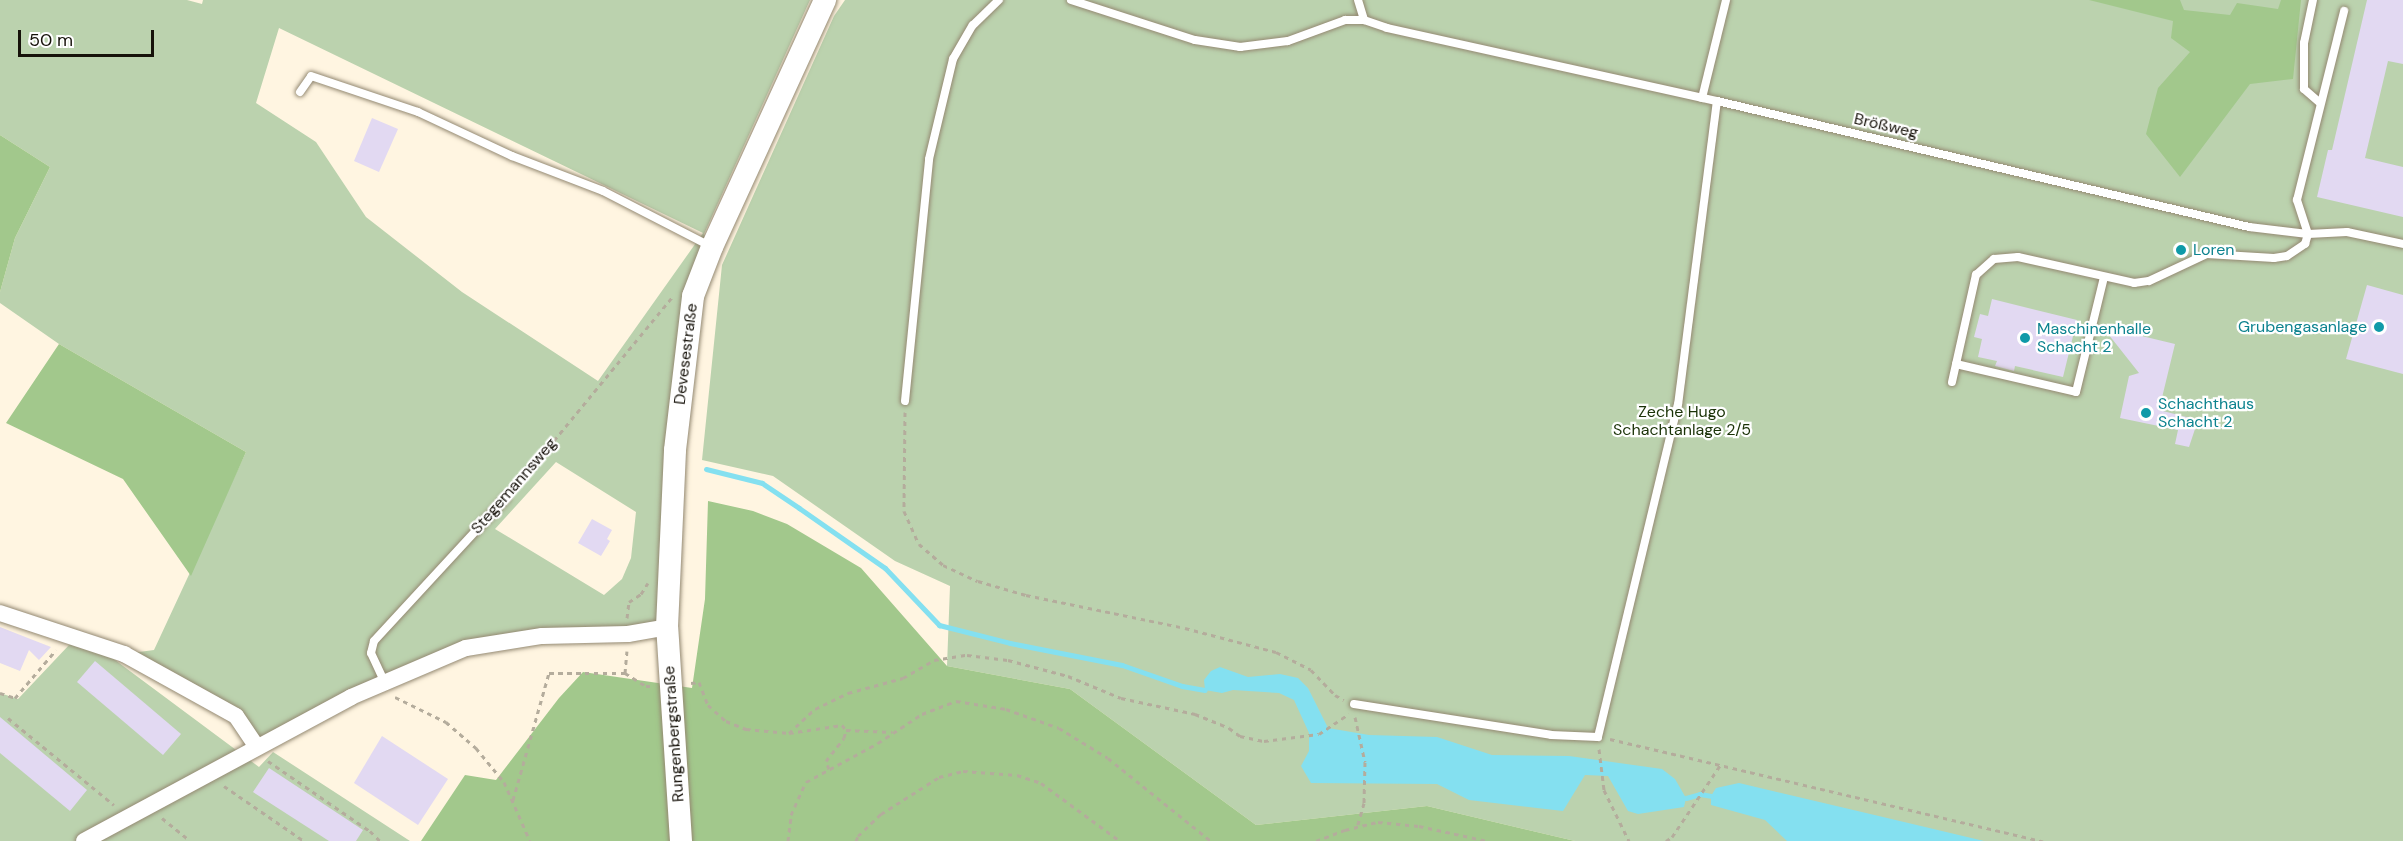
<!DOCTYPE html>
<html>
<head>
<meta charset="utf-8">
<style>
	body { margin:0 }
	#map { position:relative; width:2403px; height:841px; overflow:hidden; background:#fff5e1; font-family:"DM Sans",sans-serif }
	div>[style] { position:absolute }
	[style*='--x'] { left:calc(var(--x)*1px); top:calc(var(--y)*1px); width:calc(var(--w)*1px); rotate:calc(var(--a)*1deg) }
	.green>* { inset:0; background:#bbd2ae }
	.forest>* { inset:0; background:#a2c88c }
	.water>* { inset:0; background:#84e0f0 }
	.stream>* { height:5px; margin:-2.5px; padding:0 2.5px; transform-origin:2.5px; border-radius:2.5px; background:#84e0f0 }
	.building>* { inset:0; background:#e2d9f2 }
	.path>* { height:3px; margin-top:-1.5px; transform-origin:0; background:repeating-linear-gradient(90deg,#b4ac9c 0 4.5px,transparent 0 9px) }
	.roads { filter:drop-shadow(0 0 2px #948972) drop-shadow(0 0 2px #948972) }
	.lane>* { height:8px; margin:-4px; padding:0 4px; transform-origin:4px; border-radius:4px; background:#fff }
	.street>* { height:16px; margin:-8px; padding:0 8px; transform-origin:8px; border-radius:8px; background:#fff }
	.secondary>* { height:22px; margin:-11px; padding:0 11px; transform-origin:11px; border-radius:11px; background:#fff }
	.dots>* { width:16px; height:16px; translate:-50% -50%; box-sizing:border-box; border:3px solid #fff; border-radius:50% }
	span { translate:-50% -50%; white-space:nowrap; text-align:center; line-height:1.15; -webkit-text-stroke:4.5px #fff; paint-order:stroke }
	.street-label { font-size:16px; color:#16120a }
	.culture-label { font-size:16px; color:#0d838f }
	.left { translate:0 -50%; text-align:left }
	.right { translate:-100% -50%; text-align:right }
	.park-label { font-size:16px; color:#1a3207 }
	.scale { position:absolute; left:18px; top:30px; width:136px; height:27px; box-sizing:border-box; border:3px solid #16120a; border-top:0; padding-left:8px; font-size:18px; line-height:21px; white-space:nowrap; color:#16120a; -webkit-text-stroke:4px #fff; paint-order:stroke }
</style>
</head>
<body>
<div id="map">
	<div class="green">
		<div style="clip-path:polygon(evenodd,0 0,187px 0,202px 4px,203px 0,810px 0,704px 234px,707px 244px,667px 627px,466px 648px,257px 747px,236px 716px,124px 654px,154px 650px,246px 452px,59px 344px,0 303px,0 292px,15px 238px,50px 167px,0 135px,0 0,279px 28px,703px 233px,598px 381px,462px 292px,366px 217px,316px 142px,256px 103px,279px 28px,0 0,556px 462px,636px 512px,631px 558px,622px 579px,604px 595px,495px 529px,556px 462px)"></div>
		<div style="clip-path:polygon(845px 0,2403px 0,2403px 841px,1575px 841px,1427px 806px,1256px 825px,1070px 689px,947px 666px,950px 586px,895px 561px,773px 476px,702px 460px,722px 265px,834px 16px)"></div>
		<div style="clip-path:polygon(70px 644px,111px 657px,259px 767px,273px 752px,410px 841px,0 841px,0 693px,18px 699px)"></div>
	</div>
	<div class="forest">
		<div style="clip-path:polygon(2089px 0,2180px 0,2184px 10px,2230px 15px,2237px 3px,2278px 9px,2281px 0,2301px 0,2293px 79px,2250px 84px,2180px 177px,2146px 134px,2158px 88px,2190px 52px,2171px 38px,2173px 21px)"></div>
		<div style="clip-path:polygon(0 135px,50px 167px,15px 238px,0 292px)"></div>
		<div style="clip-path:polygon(59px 344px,246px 452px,191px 576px,123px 479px,6px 423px)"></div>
		<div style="clip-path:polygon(708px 501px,753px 511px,787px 524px,861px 568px,947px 666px,1070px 689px,1256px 825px,1427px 806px,1575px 841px,421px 841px,465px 775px,496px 780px,559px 698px,583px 672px,692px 688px,705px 599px)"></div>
	</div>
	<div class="water">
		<div style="clip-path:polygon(1220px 667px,1248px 677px,1280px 674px,1298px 678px,1308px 688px,1328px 728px,1369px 735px,1437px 737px,1492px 755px,1569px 756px,1662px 769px,1675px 779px,1686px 798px,1684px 807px,1638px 814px,1628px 811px,1608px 776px,1585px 775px,1563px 811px,1469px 800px,1437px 784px,1311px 783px,1301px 766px,1309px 751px,1309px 733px,1294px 700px,1279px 693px,1233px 690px,1222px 693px,1205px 690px,1204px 680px,1211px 671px)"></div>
		<div style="clip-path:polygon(1739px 783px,1883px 817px,1984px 841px,1787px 841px,1765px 820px,1711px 805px,1711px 796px,1716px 788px)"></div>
	</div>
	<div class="stream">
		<div style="--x:706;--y:469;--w:58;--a:14"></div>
		<div style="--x:762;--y:483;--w:45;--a:34"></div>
		<div style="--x:799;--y:508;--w:105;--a:34.9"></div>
		<div style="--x:885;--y:568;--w:79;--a:46.5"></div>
		<div style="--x:939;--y:625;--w:73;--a:14.2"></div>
		<div style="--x:1010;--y:643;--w:114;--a:11.1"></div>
		<div style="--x:1122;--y:665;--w:64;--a:19.3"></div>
		<div style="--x:1182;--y:686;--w:23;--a:10"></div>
		<div style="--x:1686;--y:798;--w:15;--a:-16"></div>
		<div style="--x:1700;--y:794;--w:11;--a:10"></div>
	</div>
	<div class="building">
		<div style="clip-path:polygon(2367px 0,2403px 0,2403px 64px,2388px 61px,2365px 158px,2403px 167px,2403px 217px,2317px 197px,2328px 150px,2332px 150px)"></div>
		<div style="clip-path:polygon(372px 118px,398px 129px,379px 172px,354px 161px)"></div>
		<div style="clip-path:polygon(2367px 285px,2403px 295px,2403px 374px,2346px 359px)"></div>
		<div style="clip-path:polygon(1992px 299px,2077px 320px,2063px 377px,2015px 366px,2014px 371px,1995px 366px,1997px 361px,1978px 357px,1982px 339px,1974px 337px,1980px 314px,1988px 316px)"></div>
		<div style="clip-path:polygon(2105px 330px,2121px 331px,2175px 344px,2159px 410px,2198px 420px,2189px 447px,2175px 444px,2178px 430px,2120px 418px,2129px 376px,2139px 373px)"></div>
		<div style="clip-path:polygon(592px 519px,612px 530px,607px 539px,610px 541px,601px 556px,578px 543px)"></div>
		<div style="clip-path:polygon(0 627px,10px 631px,51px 647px,39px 660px,29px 650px,20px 671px,0 663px)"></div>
		<div style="clip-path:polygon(95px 661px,181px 734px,163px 755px,77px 682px)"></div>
		<div style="clip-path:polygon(0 717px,87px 790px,70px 811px,0 753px)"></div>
		<div style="clip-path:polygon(382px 736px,448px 779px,418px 825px,354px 783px)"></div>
		<div style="clip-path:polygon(269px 768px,363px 830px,356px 841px,329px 841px,253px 792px)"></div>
	</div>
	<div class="path">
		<div style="--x:905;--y:412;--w:99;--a:90.6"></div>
		<div style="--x:904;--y:511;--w:36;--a:66"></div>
		<div style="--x:919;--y:544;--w:32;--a:41"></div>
		<div style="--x:943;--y:565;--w:38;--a:25"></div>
		<div style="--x:978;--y:581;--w:50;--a:16.3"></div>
		<div style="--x:1026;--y:595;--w:162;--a:11.7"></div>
		<div style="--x:1185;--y:628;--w:94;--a:14.8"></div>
		<div style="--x:1276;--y:652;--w:39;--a:27"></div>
		<div style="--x:1311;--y:670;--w:35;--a:46"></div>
		<div style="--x:1335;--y:695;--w:10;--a:29"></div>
		<div style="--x:514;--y:489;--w:249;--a:-50.5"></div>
		<div style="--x:627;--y:618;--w:16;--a:-83"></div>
		<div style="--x:629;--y:602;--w:14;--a:-34"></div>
		<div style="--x:641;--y:594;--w:13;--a:-58"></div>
		<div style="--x:625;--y:673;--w:22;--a:-85"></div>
		<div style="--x:691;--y:683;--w:8;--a:-7"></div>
		<div style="--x:699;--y:682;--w:25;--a:69"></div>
		<div style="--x:708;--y:705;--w:24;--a:42"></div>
		<div style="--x:726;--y:721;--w:22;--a:22"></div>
		<div style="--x:746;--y:729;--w:43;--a:5.3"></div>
		<div style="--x:789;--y:733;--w:54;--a:-8.6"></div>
		<div style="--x:842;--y:725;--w:6;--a:51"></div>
		<div style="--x:846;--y:730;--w:46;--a:2.5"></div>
		<div style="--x:0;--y:693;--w:16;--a:18"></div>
		<div style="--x:15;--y:698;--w:63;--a:-49.5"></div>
		<div style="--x:395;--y:697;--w:57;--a:26.1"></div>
		<div style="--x:446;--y:722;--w:40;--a:41"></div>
		<div style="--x:476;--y:748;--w:44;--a:50.5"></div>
		<div style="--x:504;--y:782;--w:64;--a:66.2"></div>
		<div style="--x:1355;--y:717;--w:46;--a:77.5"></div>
		<div style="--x:1365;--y:762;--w:41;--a:91.4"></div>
		<div style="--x:1364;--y:803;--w:25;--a:106"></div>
		<div style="--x:8;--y:718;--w:137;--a:39.4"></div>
		<div style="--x:789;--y:733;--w:35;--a:-43"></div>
		<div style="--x:815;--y:709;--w:37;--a:-26"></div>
		<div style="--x:848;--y:693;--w:57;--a:-15.3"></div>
		<div style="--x:903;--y:678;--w:36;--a:-30"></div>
		<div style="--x:934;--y:660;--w:33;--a:-9"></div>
		<div style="--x:967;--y:655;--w:41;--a:7"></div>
		<div style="--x:1008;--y:660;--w:62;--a:14.9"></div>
		<div style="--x:1068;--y:676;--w:57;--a:22.5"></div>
		<div style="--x:1121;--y:698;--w:76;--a:12.2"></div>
		<div style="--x:1195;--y:714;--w:37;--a:22"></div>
		<div style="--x:1229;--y:728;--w:14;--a:36"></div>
		<div style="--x:1240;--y:736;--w:25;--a:12"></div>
		<div style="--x:1264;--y:741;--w:55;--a:-7.3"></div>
		<div style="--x:1319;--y:734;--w:36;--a:-34"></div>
		<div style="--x:1610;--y:739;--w:445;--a:13.3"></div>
		<div style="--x:1599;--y:749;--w:41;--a:83"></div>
		<div style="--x:1604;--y:790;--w:57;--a:63.9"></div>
		<div style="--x:268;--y:761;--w:124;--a:34.5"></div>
		<div style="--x:370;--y:831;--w:14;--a:45"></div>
		<div style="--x:829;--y:769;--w:9;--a:-111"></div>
		<div style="--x:826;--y:761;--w:29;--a:-52"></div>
		<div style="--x:844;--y:738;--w:8;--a:-76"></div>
		<div style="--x:224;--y:786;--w:97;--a:34.5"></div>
		<div style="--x:513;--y:800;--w:132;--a:-74.2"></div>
		<div style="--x:549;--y:673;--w:76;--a:0"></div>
		<div style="--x:625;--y:673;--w:25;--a:32"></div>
		<div style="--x:646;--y:686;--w:6;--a:0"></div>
		<div style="--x:162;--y:818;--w:36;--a:39"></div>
		<div style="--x:788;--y:841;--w:26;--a:-83"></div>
		<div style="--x:791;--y:815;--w:36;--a:-66"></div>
		<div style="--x:806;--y:782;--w:82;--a:-28.4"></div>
		<div style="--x:878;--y:743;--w:53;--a:-33.4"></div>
		<div style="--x:922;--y:714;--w:36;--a:-21"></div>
		<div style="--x:956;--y:701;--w:51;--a:9.1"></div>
		<div style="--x:1006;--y:709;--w:56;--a:19.7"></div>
		<div style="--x:1059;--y:728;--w:57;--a:31.5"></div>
		<div style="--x:1108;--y:758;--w:132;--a:38.9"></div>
		<div style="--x:856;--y:841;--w:5;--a:-68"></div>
		<div style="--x:858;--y:836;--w:32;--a:-44"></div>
		<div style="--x:881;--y:814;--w:69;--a:-32.5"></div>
		<div style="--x:939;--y:777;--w:25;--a:-14"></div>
		<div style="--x:963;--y:771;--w:54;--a:4.2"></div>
		<div style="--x:1017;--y:775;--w:25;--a:18"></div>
		<div style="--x:1041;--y:783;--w:98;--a:36.3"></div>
		<div style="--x:1316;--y:841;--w:31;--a:-21"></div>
		<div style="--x:1345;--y:830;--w:34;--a:-14"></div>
		<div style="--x:1378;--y:822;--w:41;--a:5.6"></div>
		<div style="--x:1419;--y:826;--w:71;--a:12.3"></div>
		<div style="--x:1666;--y:841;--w:7;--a:-34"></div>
		<div style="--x:1672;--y:837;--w:88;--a:-56.1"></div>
	</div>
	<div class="roads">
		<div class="lane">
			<div style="--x:1071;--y:0;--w:130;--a:17.9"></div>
			<div style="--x:1195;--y:40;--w:46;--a:8.8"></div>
			<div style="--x:1240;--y:47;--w:48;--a:-7.1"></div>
			<div style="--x:1288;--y:41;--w:61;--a:-20.2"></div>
			<div style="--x:1345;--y:20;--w:19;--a:0"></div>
			<div style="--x:1364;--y:20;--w:24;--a:19"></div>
			<div style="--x:1387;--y:28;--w:338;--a:12.5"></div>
			<div style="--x:1717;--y:101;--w:547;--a:13.32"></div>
			<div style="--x:2249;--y:227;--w:59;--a:6.8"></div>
			<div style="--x:2308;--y:234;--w:39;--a:-3"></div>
			<div style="--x:2347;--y:232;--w:57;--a:12.1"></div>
			<div style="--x:1358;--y:0;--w:21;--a:73"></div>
			<div style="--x:2313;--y:0;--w:44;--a:101.8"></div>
			<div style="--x:2304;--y:43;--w:46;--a:90"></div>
			<div style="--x:2304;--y:89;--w:21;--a:41"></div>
			<div style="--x:300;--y:92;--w:19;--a:-55"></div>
			<div style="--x:311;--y:76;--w:113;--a:18.6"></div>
			<div style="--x:418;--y:112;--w:104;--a:25.1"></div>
			<div style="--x:512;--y:156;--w:97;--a:21"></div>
			<div style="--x:603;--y:191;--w:123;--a:27.2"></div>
			<div style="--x:1702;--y:98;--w:101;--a:-76.2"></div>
			<div style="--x:1956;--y:364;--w:123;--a:13.1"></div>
			<div style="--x:2076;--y:392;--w:118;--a:-76.3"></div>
			<div style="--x:1952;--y:382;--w:110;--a:-77.4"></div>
			<div style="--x:1976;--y:275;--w:24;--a:-42"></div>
			<div style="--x:1994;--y:259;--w:24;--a:-5"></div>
			<div style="--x:2018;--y:257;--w:119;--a:12.6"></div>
			<div style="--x:2134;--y:283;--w:15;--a:-8"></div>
			<div style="--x:2149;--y:281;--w:64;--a:-25"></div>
			<div style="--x:2207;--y:254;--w:67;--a:3.4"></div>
			<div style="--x:2274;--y:258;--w:13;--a:-9"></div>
			<div style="--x:2287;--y:256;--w:22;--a:-34"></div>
			<div style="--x:2305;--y:244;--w:10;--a:-73"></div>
			<div style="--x:2308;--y:234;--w:36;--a:-108"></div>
			<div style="--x:2297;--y:200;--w:195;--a:-76"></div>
			<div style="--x:905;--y:401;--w:243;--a:-84.3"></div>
			<div style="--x:929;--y:159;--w:103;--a:-76.5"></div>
			<div style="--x:953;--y:59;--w:39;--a:-60"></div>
			<div style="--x:973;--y:25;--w:36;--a:-44"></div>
			<div style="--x:385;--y:683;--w:33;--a:-115"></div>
			<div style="--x:371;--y:653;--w:12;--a:-76"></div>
			<div style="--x:374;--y:641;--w:195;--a:-47.3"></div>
			<div style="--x:1354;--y:704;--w:199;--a:8.9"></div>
			<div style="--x:1551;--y:735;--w:47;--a:2.4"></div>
			<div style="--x:1598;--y:737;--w:342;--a:-76.5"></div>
			<div style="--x:1678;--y:405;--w:306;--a:-82.7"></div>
		</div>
		<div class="street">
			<div style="--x:0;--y:613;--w:131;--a:18.3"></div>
			<div style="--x:124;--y:654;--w:128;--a:29"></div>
			<div style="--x:236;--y:716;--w:37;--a:56"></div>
			<div style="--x:84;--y:841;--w:303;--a:-28.3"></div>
			<div style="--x:351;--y:697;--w:125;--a:-23.1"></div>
			<div style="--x:466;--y:648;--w:77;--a:-9"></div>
			<div style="--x:542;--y:636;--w:86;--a:-1.3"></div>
			<div style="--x:628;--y:634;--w:40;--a:-10"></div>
		</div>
		<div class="secondary">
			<div style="--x:681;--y:841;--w:214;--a:-93.7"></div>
			<div style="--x:667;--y:627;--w:177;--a:-87.4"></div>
			<div style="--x:675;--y:450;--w:155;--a:-83.3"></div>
			<div style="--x:693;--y:296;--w:53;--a:-68.8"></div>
			<div style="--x:712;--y:247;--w:272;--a:-65.4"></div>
		</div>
	</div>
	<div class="dots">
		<div style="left:2181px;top:250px;background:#0f9aa8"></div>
		<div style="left:2379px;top:327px;background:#0f9aa8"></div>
		<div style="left:2025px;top:338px;background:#0f9aa8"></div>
		<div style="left:2146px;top:413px;background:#0f9aa8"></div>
	</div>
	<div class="street-label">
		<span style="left:1886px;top:126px;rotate:13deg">Brößweg</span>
		<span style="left:686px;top:354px;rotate:-83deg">Devesestraße</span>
		<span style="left:514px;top:486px;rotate:-49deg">Stegemannsweg</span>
		<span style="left:674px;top:734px;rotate:-94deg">Rungenbergstraße</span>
	</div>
	<div class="culture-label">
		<span class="left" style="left:2193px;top:250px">Loren</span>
		<span class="right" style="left:2367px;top:327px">Grubengasanlage</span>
		<span class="left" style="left:2037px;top:338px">Maschinenhalle<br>Schacht 2</span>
		<span class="left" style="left:2158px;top:413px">Schachthaus<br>Schacht 2</span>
	</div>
	<div class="park-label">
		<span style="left:1682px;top:421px">Zeche Hugo<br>Schachtanlage 2/5</span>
	</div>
	<div class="scale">50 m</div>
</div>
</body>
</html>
